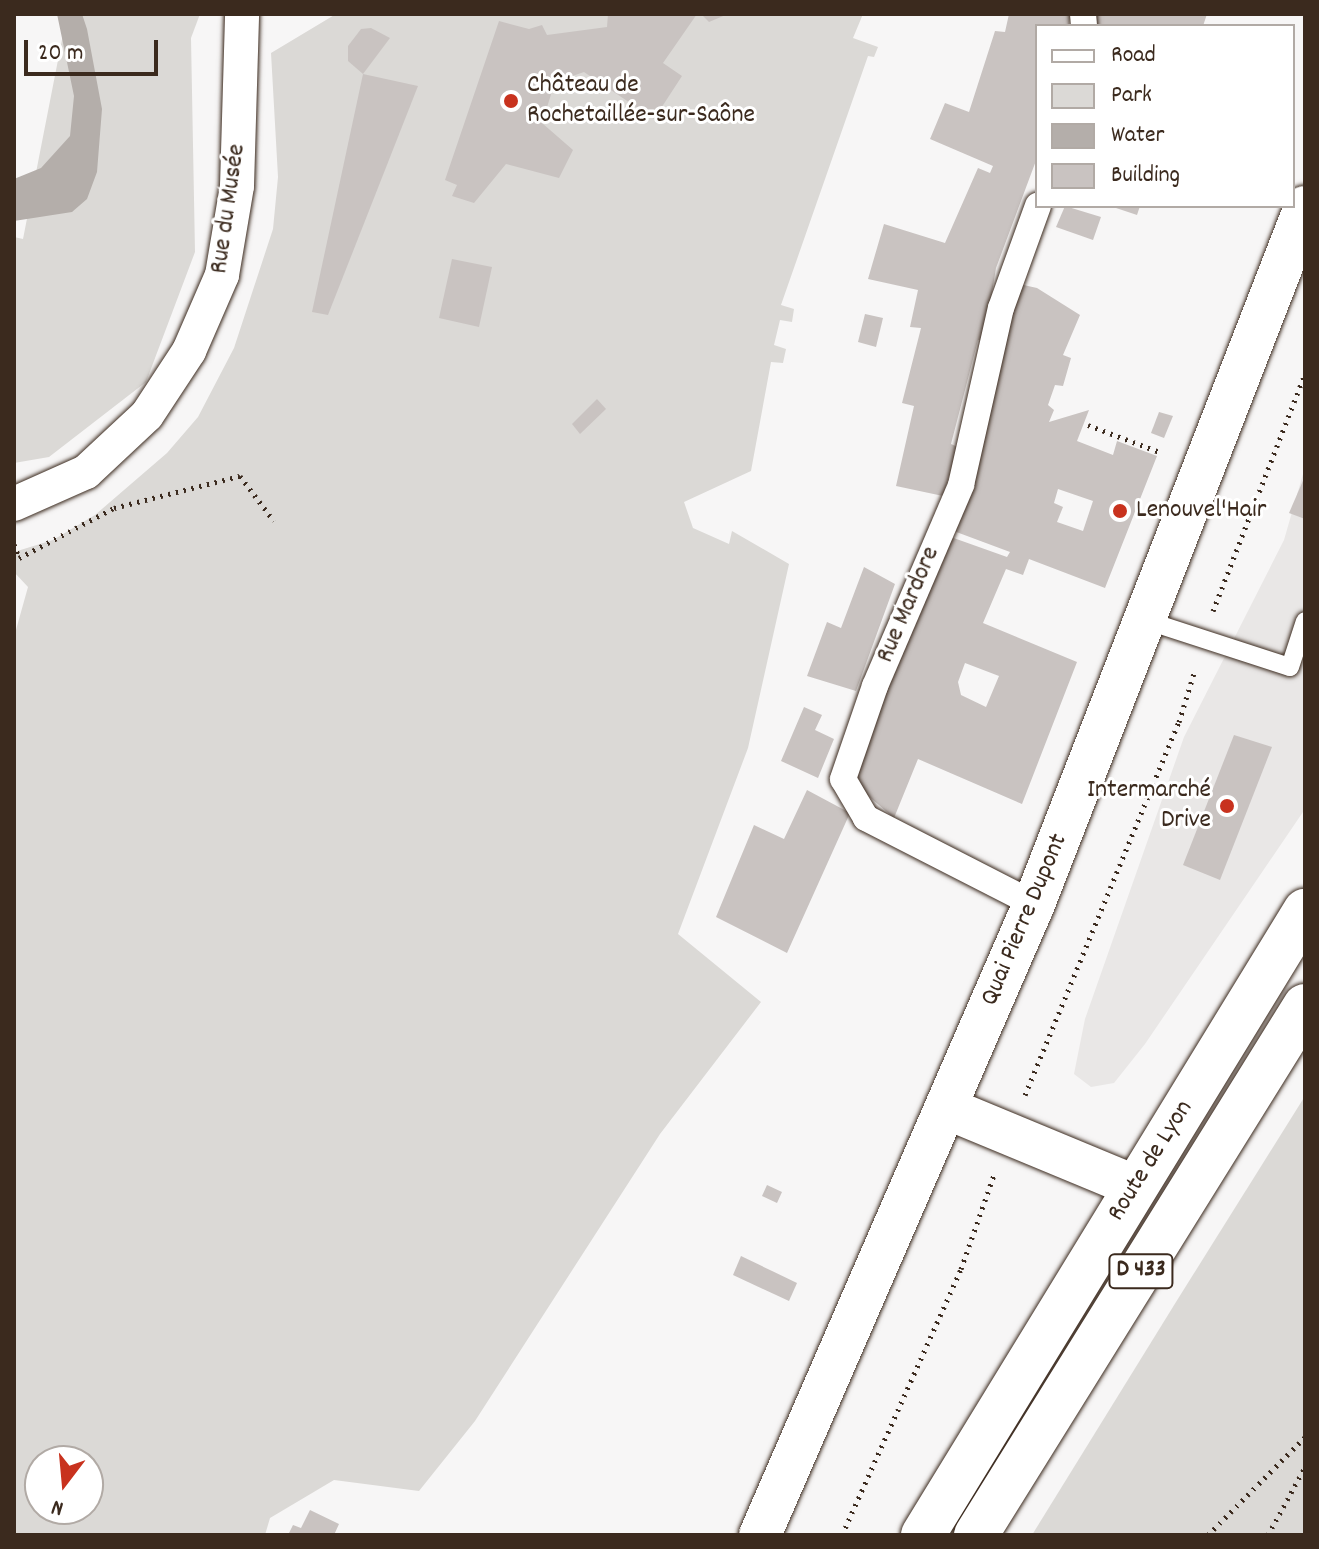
<!DOCTYPE html>
<html>
<head>
<meta charset="utf-8">
<style>
	body { margin:0 }
	#map { position:relative; width:1319px; height:1549px; overflow:hidden; background:#f7f6f6; font-family:Dekko,sans-serif }
	div>[style] { position:absolute }
	[style*='--x'] { left:calc(var(--x)*1px); top:calc(var(--y)*1px); width:calc(var(--w)*1px); rotate:calc(var(--a)*1deg) }
	.built>* { inset:0; background:#e9e7e6 }
	.green>* { inset:0; background:#dbd9d6 }
	.water>* { inset:0; background:#b4aeaa }
	.building>* { inset:0; background:#c9c3c1 }
	.path>* { height:5px; margin-top:-2.5px; transform-origin:0; background:repeating-linear-gradient(90deg,#3b2a1e 0 2px,transparent 0 8px) }
	.roads { filter:drop-shadow(0 0 2px #3b2a1e) drop-shadow(0 0 2px #3b2a1e) }
	.service>* { height:18px; margin:-9px; padding:0 9px; transform-origin:9px; border-radius:9px; background:#fff }
	.pedestrian>* { height:26px; margin:-13px; padding:0 13px; transform-origin:13px; border-radius:13px; background:#fff }
	.minor>* { height:34px; margin:-17px; padding:0 17px; transform-origin:17px; border-radius:17px; background:#fff }
	.tertiary>* { height:42px; margin:-21px; padding:0 21px; transform-origin:21px; border-radius:21px; background:#fff }
	.primary>* { height:44px; margin:-22px; padding:0 22px; transform-origin:22px; border-radius:22px; background:#fff }
	.dots>* { width:22px; height:22px; translate:-50% -50%; box-sizing:border-box; border:4px solid #fff; border-radius:50% }
	span { translate:-50% -50%; white-space:nowrap; text-align:center; line-height:1.15; -webkit-text-stroke:6px #fff; paint-order:stroke }
	.shield-label span { padding:2px 6px; background:#fff; border:2px solid; border-radius:6px; -webkit-text-stroke-width:0 }
	.shield-label { font-size:24px; color:#3b2a1e; font-weight:700 }
	.poi-label { font-size:26px; color:#3b2a1e }
	.left { translate:0 -50%; text-align:left }
	.right { translate:-100% -50%; text-align:right }
	.street-label { font-size:26px; color:#3b2a1e }
	.frame { position:absolute; inset:0; border:16px solid #3b2a1e; pointer-events:none }
	.legend { position:absolute; left:1035px; top:24px; width:260px; height:184px; box-sizing:border-box; background:#fff; border:2px solid #b1aaa5; margin:0; padding:10px 14px; list-style:none; font-size:24px; color:#3b2a1e }
	.legend li { display:flex; align-items:center; gap:16px; height:40px }
	.legend b { width:40px; border:2px solid #b1aaa5 }
	.north { position:absolute; left:24px; top:1445px; width:80px; height:80px; box-sizing:border-box; background:#fff; border:2px solid #b1aaa5; border-radius:50%; rotate:196deg; font-size:22px; font-weight:700; line-height:32px; text-align:center; color:#3b2a1e }
	.north::after { content:''; display:block; margin:auto; width:28px; height:36px; background:#c8321e; clip-path:polygon(50% 0,100% 100%,50% 72%,0 100%) }
	.scale { position:absolute; left:24px; top:40px; width:134px; height:36px; box-sizing:border-box; border:4px solid #3b2a1e; border-top:0; padding-left:10px; font-size:24px; line-height:28px; white-space:nowrap; color:#3b2a1e; -webkit-text-stroke:6px #fff; paint-order:stroke }
</style>
</head>
<body>
<div id="map">
	<div class="built">
		<div style="clip-path:polygon(1305px 467px,1305px 809px,1145px 1044px,1114px 1083px,1091px 1087px,1074px 1074px,1085px 1019px,1184px 737px,1284px 540px)"></div>
	</div>
	<div class="green">
		<div style="clip-path:polygon(67px 14px,200px 14px,191px 38px,195px 252px,146px 382px,49px 457px,14px 463px,14px 237px,23px 239px)"></div>
		<div style="clip-path:polygon(evenodd,336px 14px,863px 14px,853px 38px,878px 47px,874px 57px,868px 56px,781px 305px,794px 309px,792px 322px,780px 320px,774px 345px,786px 349px,783px 363px,771px 362px,751px 471px,684px 502px,693px 528px,729px 544px,732px 531px,789px 564px,748px 748px,678px 934px,761px 1002px,660px 1134px,475px 1421px,419px 1491px,334px 1480px,270px 1518px,265px 1535px,14px 1535px,14px 637px,28px 587px,14px 572px,14px 552px,53px 540px,95px 515px,167px 453px,198px 417px,234px 348px,273px 229px,278px 177px,271px 53px,336px 14px,40px 1461px,88px 1461px,88px 1509px,40px 1509px,40px 1461px)"></div>
		<div style="clip-path:polygon(1305px 1096px,1305px 1535px,1032px 1535px,1176px 1302px)"></div>
	</div>
	<div class="water">
		<div style="clip-path:polygon(57px 14px,82px 14px,87px 29px,102px 109px,97px 172px,87px 199px,72px 212px,14px 221px,14px 179px,41px 168px,70px 136px,74px 96px)"></div>
	</div>
	<div class="building">
		<div style="clip-path:polygon(608px 14px,697px 14px,663px 63px,682px 76px,654px 119px,584px 72px,555px 82px,542px 123px,573px 150px,559px 178px,506px 164px,474px 203px,452px 196px,457px 185px,445px 180px,499px 21px,529px 29px,542px 25px,547px 35px,607px 27px)"></div>
		<div style="clip-path:polygon(701px 14px,728px 14px,709px 22px)"></div>
		<div style="clip-path:polygon(1009px 14px,1070px 14px,1069px 26px,1037px 26px,1037px 158px,996px 268px,984px 341px,978px 340px,958px 417px,951px 444px,958px 447px,943px 496px,896px 486px,914px 406px,902px 403px,921px 328px,910px 327px,918px 290px,868px 279px,884px 224px,945px 243px,978px 168px,990px 173px,993px 166px,930px 139px,945px 103px,969px 112px,995px 31px,1005px 32px)"></div>
		<div style="clip-path:polygon(1091px 14px,1207px 14px,1203px 26px,1092px 26px)"></div>
		<div style="clip-path:polygon(371px 28px,390px 38px,363px 74px,348px 61px,348px 46px,361px 29px)"></div>
		<div style="clip-path:polygon(363px 74px,418px 86px,328px 315px,312px 312px)"></div>
		<div style="clip-path:polygon(1065px 206px,1101px 217px,1093px 240px,1056px 227px)"></div>
		<div style="clip-path:polygon(1110px 206px,1140px 206px,1137px 215px)"></div>
		<div style="clip-path:polygon(452px 259px,492px 267px,479px 327px,439px 318px)"></div>
		<div style="clip-path:polygon(evenodd,1019px 284px,1037px 288px,1080px 315px,1063px 355px,1071px 358px,1063px 386px,1055px 385px,1048px 405px,1054px 410px,1049px 422px,1089px 410px,1077px 441px,1113px 455px,1117px 441px,1157px 456px,1105px 588px,1029px 559px,1023px 575px,1006px 569px,983px 623px,1077px 662px,1022px 804px,918px 759px,894px 818px,865px 793px,853px 766px,948px 536px,1007px 557px,1010px 552px,951px 530px,1019px 284px,1058px 489px,1093px 501px,1083px 531px,1057px 522px,1063px 507px,1054px 503px,1058px 489px,1019px 284px,965px 663px,999px 676px,986px 707px,961px 695px,958px 682px,965px 663px)"></div>
		<div style="clip-path:polygon(865px 314px,883px 318px,876px 347px,858px 342px)"></div>
		<div style="clip-path:polygon(597px 399px,606px 409px,580px 434px,572px 424px)"></div>
		<div style="clip-path:polygon(1159px 412px,1173px 416px,1164px 438px,1151px 433px)"></div>
		<div style="clip-path:polygon(1305px 476px,1305px 519px,1289px 513px)"></div>
		<div style="clip-path:polygon(864px 567px,895px 584px,856px 691px,807px 676px,827px 622px,841px 628px)"></div>
		<div style="clip-path:polygon(804px 707px,822px 715px,815px 730px,834px 739px,818px 778px,781px 761px)"></div>
		<div style="clip-path:polygon(1234px 735px,1272px 747px,1220px 880px,1183px 865px)"></div>
		<div style="clip-path:polygon(807px 790px,850px 813px,787px 953px,716px 917px,754px 825px,784px 839px)"></div>
		<div style="clip-path:polygon(767px 1185px,782px 1192px,777px 1203px,762px 1196px)"></div>
		<div style="clip-path:polygon(741px 1256px,797px 1283px,789px 1301px,733px 1275px)"></div>
		<div style="clip-path:polygon(310px 1510px,339px 1524px,334px 1535px,288px 1535px,293px 1525px,301px 1528px)"></div>
	</div>
	<div class="path">
		<div style="--x:1088;--y:425;--w:79;--a:20.7"></div>
		<div style="--x:14;--y:544;--w:15;--a:70"></div>
		<div style="--x:19;--y:558;--w:107;--a:-27.8"></div>
		<div style="--x:114;--y:508;--w:130;--a:-14.3"></div>
		<div style="--x:240;--y:476;--w:56;--a:52.9"></div>
		<div style="--x:1213;--y:611;--w:254;--a:-68.8"></div>
		<div style="--x:1025;--y:1095;--w:404;--a:-67.6"></div>
		<div style="--x:1179;--y:722;--w:54;--a:-72.9"></div>
		<div style="--x:842;--y:1535;--w:291;--a:-65.9"></div>
		<div style="--x:961;--y:1269;--w:100;--a:-70.7"></div>
		<div style="--x:1208;--y:1535;--w:138;--a:-45.3"></div>
		<div style="--x:1268;--y:1535;--w:77;--a:-61.4"></div>
	</div>
	<div class="roads">
		<div class="service">
			<div style="--x:1145;--y:620;--w:152;--a:18"></div>
			<div style="--x:1290;--y:667;--w:48;--a:-71.9"></div>
		</div>
		<div class="pedestrian">
			<div style="--x:1083;--y:14;--w:12;--a:85"></div>
			<div style="--x:1034;--y:904;--w:189;--a:-152.9"></div>
			<div style="--x:866;--y:818;--w:45;--a:-120.5"></div>
			<div style="--x:843;--y:779;--w:98;--a:-71"></div>
			<div style="--x:875;--y:686;--w:219;--a:-66.8"></div>
			<div style="--x:961;--y:485;--w:181;--a:-77.3"></div>
			<div style="--x:1001;--y:308;--w:109;--a:-70.1"></div>
		</div>
		<div class="minor">
			<div style="--x:14;--y:504;--w:79;--a:-24"></div>
			<div style="--x:86;--y:472;--w:83;--a:-43.1"></div>
			<div style="--x:147;--y:415;--w:77;--a:-56.7"></div>
			<div style="--x:189;--y:351;--w:83;--a:-66.5"></div>
			<div style="--x:222;--y:275;--w:90;--a:-80.4"></div>
			<div style="--x:237;--y:186;--w:172;--a:-88.3"></div>
		</div>
		<div class="tertiary">
			<div style="--x:946;--y:1108;--w:204;--a:22.5"></div>
			<div style="--x:760;--y:1535;--w:688;--a:-66.53"></div>
			<div style="--x:1034;--y:904;--w:748;--a:-68.75"></div>
		</div>
		<div class="primary">
			<div style="--x:923;--y:1535;--w:732;--a:-58.53"></div>
			<div style="--x:976;--y:1535;--w:623;--a:-58.12"></div>
		</div>
	</div>
	<div class="dots">
		<div style="left:511px;top:101px;background:#c8321e"></div>
		<div style="left:1120px;top:511px;background:#c8321e"></div>
		<div style="left:1227px;top:806px;background:#c8321e"></div>
	</div>
	<div class="shield-label">
		<span style="left:1141px;top:1271px">D 433</span>
	</div>
	<div class="poi-label">
		<span class="left" style="left:527px;top:101px">Château de<br>Rochetaillée-sur-Saône</span>
		<span class="left" style="left:1136px;top:511px">Lenouvel'Hair</span>
		<span class="right" style="left:1211px;top:806px">Intermarché<br>Drive</span>
	</div>
	<div class="street-label">
		<span style="left:229px;top:209px;rotate:-82deg">Rue du Musée</span>
		<span style="left:909px;top:605px;rotate:-67deg">Rue Mardore</span>
		<span style="left:1025px;top:920px;rotate:-67deg">Quai Pierre Dupont</span>
		<span style="left:1151px;top:1161px;rotate:-58deg">Route de Lyon</span>
	</div>
	<div class="frame"></div>
	<ul class="legend">
	<li><b style="height:10px;background:#fff"></b>Road</li>
	<li><b style="height:22px;background:#dbd9d6"></b>Park</li>
	<li><b style="height:22px;background:#b4aeaa"></b>Water</li>
	<li><b style="height:22px;background:#c9c3c1"></b>Building</li>
	</ul>
	<div class="north">N</div>
	<div class="scale">20 m</div>
</div>
</body>
</html>
